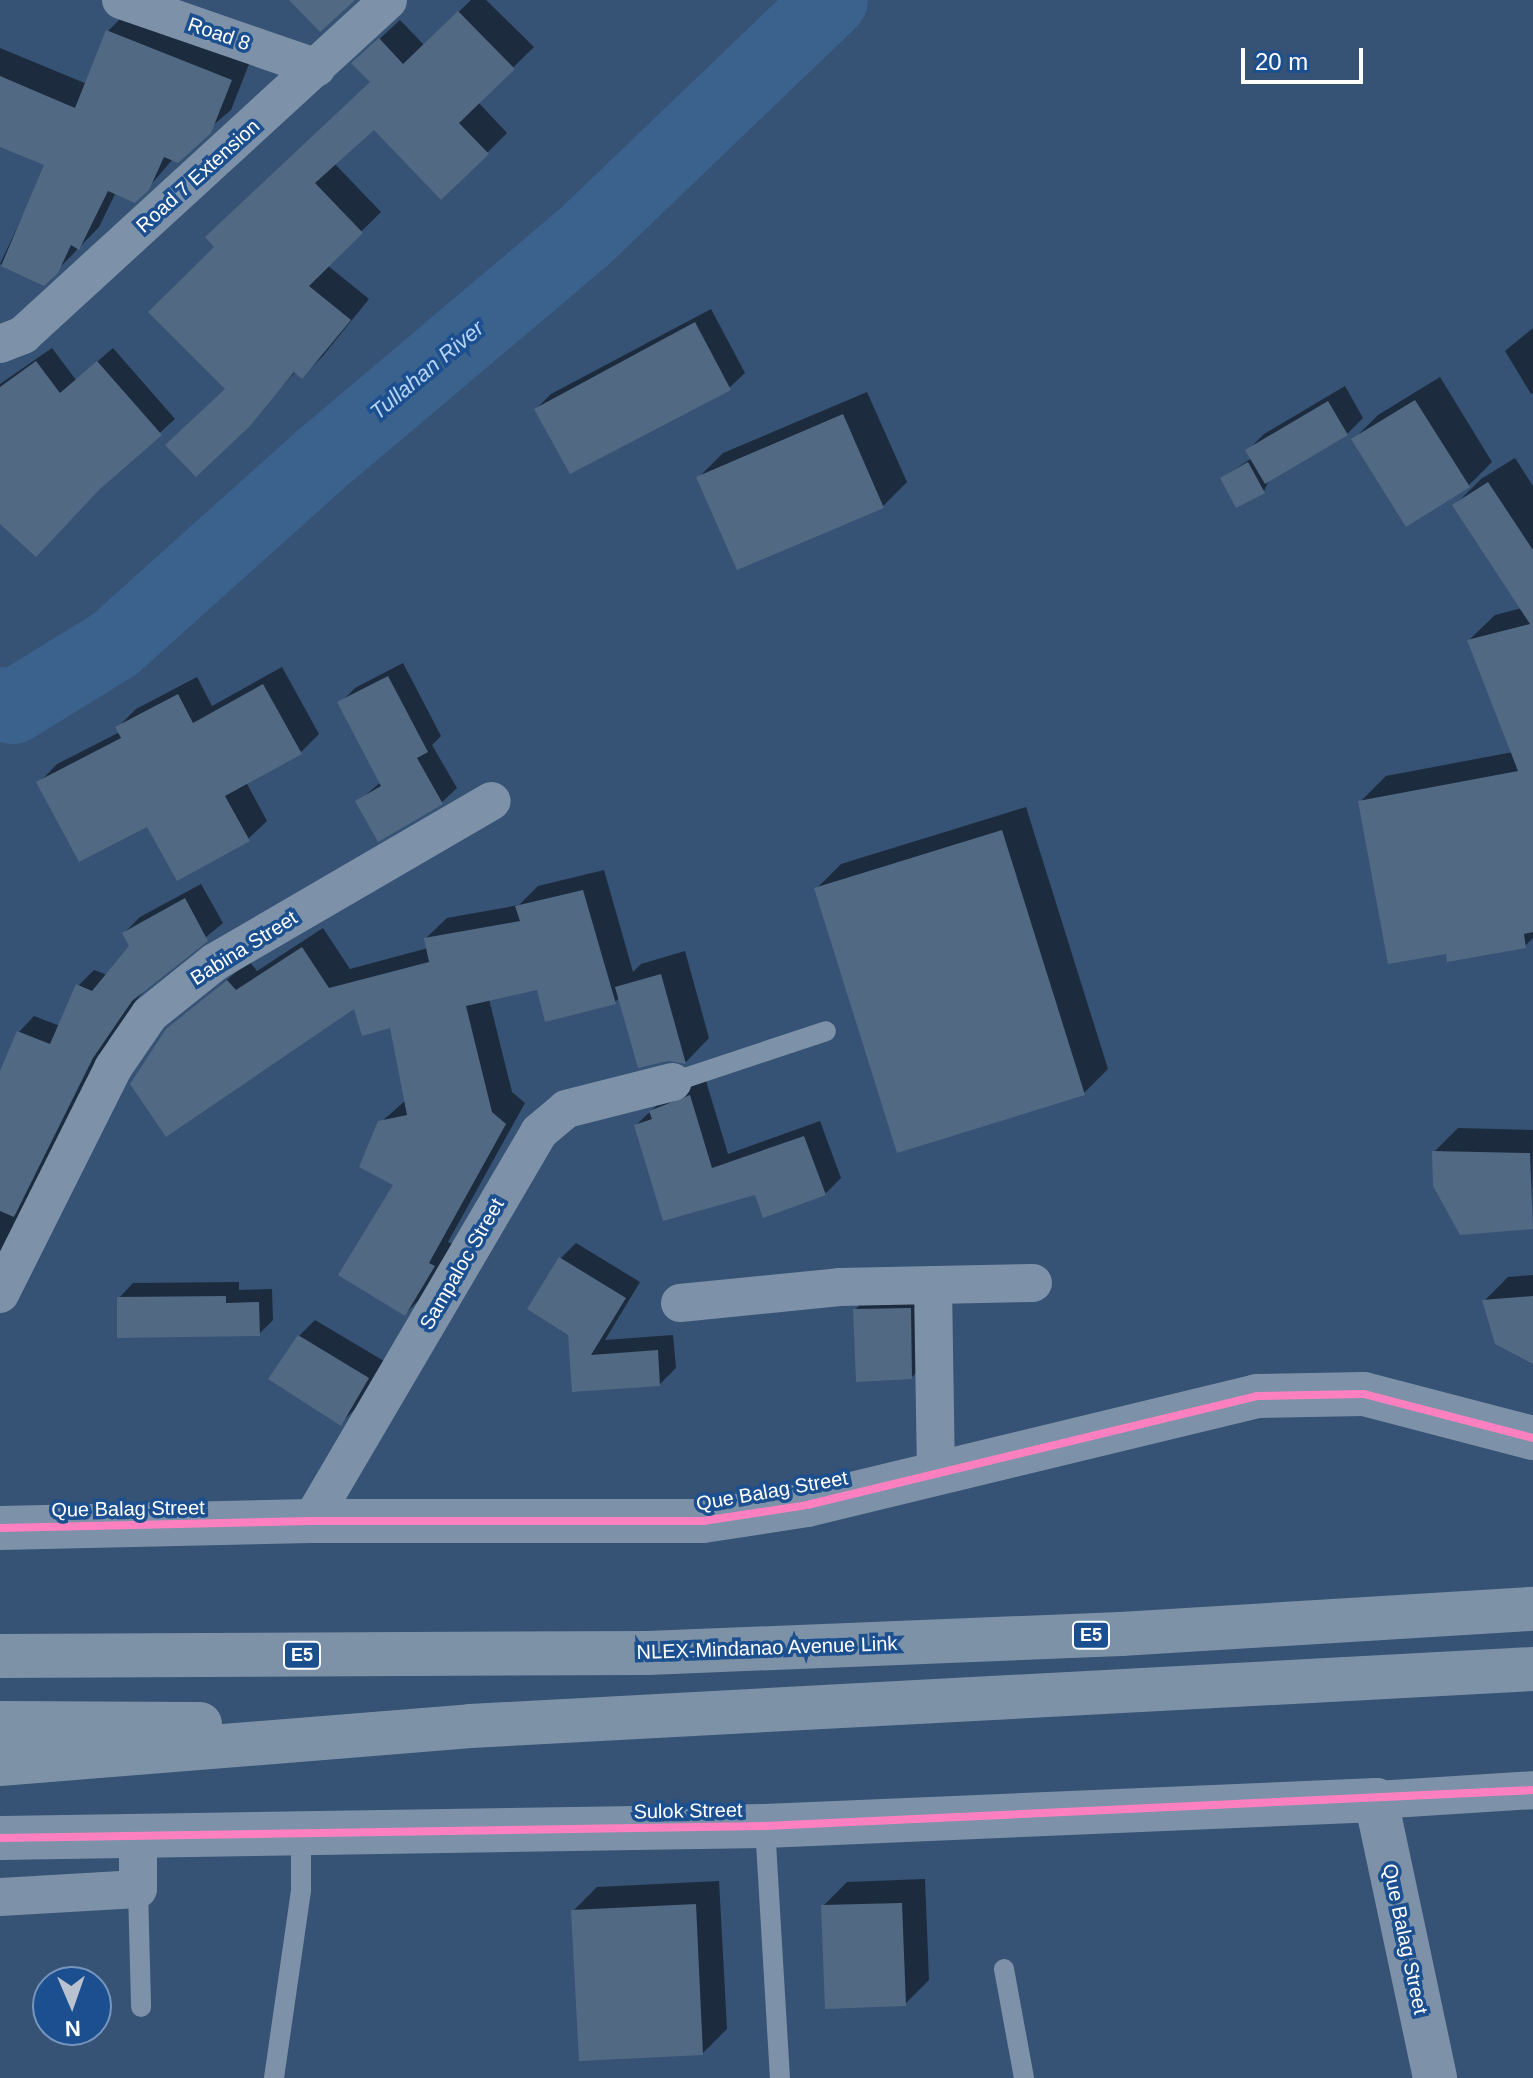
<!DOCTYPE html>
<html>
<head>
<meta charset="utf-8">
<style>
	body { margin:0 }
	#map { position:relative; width:1533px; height:2078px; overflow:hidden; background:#365274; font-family:Arial,sans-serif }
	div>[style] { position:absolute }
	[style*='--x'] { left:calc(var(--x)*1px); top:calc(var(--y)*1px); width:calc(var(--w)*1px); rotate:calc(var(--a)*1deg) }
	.shadow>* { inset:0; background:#0007 }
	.river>* { height:74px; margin:-37px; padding:0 37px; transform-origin:37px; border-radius:37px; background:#3b618d }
	.building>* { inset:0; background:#526984 }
	.service>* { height:20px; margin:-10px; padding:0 10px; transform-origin:10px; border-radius:10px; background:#7d92a8 }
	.minor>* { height:38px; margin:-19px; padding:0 19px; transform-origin:19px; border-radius:19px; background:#7d92a8 }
	.tertiary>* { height:44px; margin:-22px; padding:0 22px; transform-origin:22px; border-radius:22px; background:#7d92a8 }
	.motorway>* { height:44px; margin:-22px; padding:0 22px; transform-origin:22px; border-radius:22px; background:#7e92a7 }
	.cycleway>* { height:8px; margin:-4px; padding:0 4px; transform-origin:4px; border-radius:4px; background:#ff80c0 }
	span { translate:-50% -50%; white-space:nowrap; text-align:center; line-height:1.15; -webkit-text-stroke:7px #1b4f8f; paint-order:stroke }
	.shield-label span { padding:2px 6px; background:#1b4f8f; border:2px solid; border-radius:6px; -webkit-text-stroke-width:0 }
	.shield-label { font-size:18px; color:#fff; font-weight:700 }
	.street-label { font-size:20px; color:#fff }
	.water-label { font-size:22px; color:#b5d3f5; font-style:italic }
	.north { position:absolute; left:32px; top:1966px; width:80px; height:80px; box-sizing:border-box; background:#1b4f8f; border:2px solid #7695bc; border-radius:50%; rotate:178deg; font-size:22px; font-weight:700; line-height:32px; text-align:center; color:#fff }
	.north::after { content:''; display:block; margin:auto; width:28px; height:36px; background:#b9c2ce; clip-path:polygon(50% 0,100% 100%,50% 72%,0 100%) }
	.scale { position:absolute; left:1241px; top:48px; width:122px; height:36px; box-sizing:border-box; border:4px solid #fff; border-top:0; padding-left:10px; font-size:24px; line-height:28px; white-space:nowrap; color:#fff; -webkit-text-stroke:6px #1b4f8f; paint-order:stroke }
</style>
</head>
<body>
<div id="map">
	<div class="shadow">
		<div style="clip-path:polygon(471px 0,486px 0,534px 47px,478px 102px,507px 133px,487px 153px,374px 127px,334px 163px,381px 212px,327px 265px,369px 299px,322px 357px,302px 377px,296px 371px,248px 424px,227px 389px,217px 246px,372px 81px,374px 44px,400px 20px,424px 45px)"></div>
		<div style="clip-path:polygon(128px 11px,251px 59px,231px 110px,173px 159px,148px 188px,116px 192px,99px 227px,44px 284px,0 264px,47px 164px,0 145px,0 48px,87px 84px,108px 31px)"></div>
		<div style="clip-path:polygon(711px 309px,745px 373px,729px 388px,536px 409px,551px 394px)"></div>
		<div style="clip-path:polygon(1533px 328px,1533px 393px,1531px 394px,1505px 351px)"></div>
		<div style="clip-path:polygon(52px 348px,76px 380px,113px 348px,175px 419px,104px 483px,0 521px,0 384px)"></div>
		<div style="clip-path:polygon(1440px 377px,1492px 462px,1468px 486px,1354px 439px,1378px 415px)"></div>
		<div style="clip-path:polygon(1345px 386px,1363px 418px,1347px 434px,1269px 480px,1264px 491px,1222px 478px,1252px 458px,1248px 450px,1264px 434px)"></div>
		<div style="clip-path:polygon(867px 392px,907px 482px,883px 506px,699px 477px,723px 453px)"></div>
		<div style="clip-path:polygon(1515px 458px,1533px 486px,1533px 938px,1525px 946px,1447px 952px,1360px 802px,1386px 776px,1513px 752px,1469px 640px,1495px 615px,1522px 608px,1455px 505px,1481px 479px)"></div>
		<div style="clip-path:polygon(403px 663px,441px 736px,432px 745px,457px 788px,442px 802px,357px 802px,381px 782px,340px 703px,355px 688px)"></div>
		<div style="clip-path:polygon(282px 667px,319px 734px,301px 752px,246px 782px,267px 821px,248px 839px,148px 824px,39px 783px,57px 764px,120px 732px,118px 727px,136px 709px,197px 677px,212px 706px)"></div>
		<div style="clip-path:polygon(1026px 807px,1108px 1069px,1084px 1093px,817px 888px,841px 864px)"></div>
		<div style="clip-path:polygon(604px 870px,633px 972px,641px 964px,685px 951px,709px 1038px,686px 1062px,668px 1059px,620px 997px,615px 1002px,538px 988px,489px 999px,512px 1092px,525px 1103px,448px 1242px,454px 1245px,426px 1293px,405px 1314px,396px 1184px,380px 1123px,406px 1100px,392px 1025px,355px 1006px,168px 1030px,249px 961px,257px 971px,323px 928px,350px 969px,428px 948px,426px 938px,447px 918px,519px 905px,538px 886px)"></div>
		<div style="clip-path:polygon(201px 884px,223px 923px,146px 987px,110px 1038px,0 1257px,0 1077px,19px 1032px,34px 1016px,60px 1026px,78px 986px,94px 970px,107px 975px,131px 946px,124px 933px,140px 917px)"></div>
		<div style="clip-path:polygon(706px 1081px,728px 1154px,820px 1121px,841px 1178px,825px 1194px,756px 1193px,665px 1219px,636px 1125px,668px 1095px)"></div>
		<div style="clip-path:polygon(1458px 1128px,1533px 1130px,1532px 1227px,1434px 1152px)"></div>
		<div style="clip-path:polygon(576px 1243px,640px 1282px,605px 1340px,673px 1335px,676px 1368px,660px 1384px,574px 1390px,560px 1259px)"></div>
		<div style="clip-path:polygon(1533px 1275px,1533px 1362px,1484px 1301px,1508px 1277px)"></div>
		<div style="clip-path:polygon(239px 1282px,239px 1290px,272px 1289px,273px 1320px,259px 1334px,119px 1298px,133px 1283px)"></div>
		<div style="clip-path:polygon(927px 1292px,928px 1361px,912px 1377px,855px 1310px,871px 1293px)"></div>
		<div style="clip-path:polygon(315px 1320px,384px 1361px,357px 1407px,341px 1423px,299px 1336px)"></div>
		<div style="clip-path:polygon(925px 1879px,929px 1980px,905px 2004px,823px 1906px,847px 1882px)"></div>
		<div style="clip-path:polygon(719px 1881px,727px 2029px,703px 2053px,573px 1911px,597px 1887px)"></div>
	</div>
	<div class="river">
		<div style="--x:0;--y:704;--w:13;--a:13"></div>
		<div style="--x:13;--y:707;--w:120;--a:-31.7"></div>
		<div style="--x:115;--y:644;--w:283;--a:-41.9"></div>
		<div style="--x:326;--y:455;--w:335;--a:-40.2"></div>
		<div style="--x:582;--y:239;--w:345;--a:-43.8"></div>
	</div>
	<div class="building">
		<div style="clip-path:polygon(289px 0,355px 0,320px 32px)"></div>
		<div style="clip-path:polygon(458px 11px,515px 69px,459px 123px,489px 154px,441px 200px,374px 130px,315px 183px,363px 233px,309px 286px,351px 320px,302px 379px,294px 372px,250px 426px,196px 477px,165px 445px,225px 389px,148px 312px,214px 247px,205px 237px,370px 82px,351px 63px,379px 38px,403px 64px)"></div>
		<div style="clip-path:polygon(106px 30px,232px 80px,211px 133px,178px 163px,164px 157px,149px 190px,135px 203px,108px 191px,79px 250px,71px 245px,58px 273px,44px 286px,1px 266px,44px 165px,0 147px,0 76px,75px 108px)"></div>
		<div style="clip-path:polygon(695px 322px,731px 390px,570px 474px,534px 409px)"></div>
		<div style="clip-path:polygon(36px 361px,60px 393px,97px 361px,162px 435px,100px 489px,36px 557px,0 524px,0 387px)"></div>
		<div style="clip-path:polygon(1415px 400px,1470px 487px,1406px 527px,1351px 439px)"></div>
		<div style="clip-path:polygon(1328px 401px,1348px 435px,1265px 484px,1245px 450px)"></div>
		<div style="clip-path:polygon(843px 414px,884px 508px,737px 570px,696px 477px)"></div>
		<div style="clip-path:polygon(1248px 462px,1265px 493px,1236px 508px,1220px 478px)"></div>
		<div style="clip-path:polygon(1488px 482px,1533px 550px,1533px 932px,1524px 934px,1526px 948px,1447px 962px,1446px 954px,1388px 964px,1358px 801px,1518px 771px,1467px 640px,1530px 624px,1452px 505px)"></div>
		<div style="clip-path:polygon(388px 676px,428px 752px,417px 758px,443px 804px,378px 842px,355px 801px,381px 786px,337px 702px)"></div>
		<div style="clip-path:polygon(263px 684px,302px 754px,225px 796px,250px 841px,177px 881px,147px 827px,79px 862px,36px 782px,121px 738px,115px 727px,178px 694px,193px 723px)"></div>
		<div style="clip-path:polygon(1002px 830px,1085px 1095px,897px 1153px,814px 888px)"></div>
		<div style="clip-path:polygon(583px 890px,616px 1004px,545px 1022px,537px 990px,466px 1006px,492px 1112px,506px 1124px,429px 1263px,435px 1266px,405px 1316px,338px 1275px,393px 1185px,359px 1167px,378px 1121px,407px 1115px,390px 1028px,362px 1036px,354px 1009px,166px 1137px,130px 1084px,166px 1029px,227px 980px,236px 990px,302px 947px,329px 988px,429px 962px,424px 938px,520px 921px,515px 906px)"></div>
		<div style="clip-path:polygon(185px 898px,208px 941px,132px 1001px,93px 1058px,14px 1217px,0 1211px,0 1071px,17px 1031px,50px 1044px,76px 984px,92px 991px,129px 946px,122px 933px)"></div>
		<div style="clip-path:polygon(661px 974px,686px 1064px,668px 1061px,638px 1068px,615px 987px)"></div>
		<div style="clip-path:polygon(690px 1095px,712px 1168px,804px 1136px,826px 1195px,763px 1218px,755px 1195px,663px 1221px,634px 1125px,652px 1119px,649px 1111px)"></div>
		<div style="clip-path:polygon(1432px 1151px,1530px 1153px,1533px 1229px,1460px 1235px,1433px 1186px)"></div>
		<div style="clip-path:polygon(559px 1257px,626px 1298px,591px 1355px,658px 1350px,660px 1386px,572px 1392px,568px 1335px,527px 1309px)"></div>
		<div style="clip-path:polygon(226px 1296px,226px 1303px,259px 1302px,260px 1336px,117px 1338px,117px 1297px)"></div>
		<div style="clip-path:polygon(1533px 1296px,1533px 1364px,1495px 1344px,1482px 1300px)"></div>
		<div style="clip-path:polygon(911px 1308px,912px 1379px,856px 1382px,853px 1309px)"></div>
		<div style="clip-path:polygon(298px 1335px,369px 1378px,341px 1426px,268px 1379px)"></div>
		<div style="clip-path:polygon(902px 1903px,906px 2006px,825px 2009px,821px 1905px)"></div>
		<div style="clip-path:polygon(696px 1904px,703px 2055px,579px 2061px,571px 1910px)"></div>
	</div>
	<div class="service">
		<div style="--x:673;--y:1082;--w:161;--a:-18.4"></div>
		<div style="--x:765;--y:1826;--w:252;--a:86.6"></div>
		<div style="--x:138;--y:1889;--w:118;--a:88.5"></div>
		<div style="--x:1004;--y:1969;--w:111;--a:79.6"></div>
		<div style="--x:274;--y:2078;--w:190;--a:-81.8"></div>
		<div style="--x:301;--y:1890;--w:56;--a:-90"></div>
	</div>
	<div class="minor">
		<div style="--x:121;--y:0;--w:207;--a:19.1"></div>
		<div style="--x:0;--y:344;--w:25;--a:-21"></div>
		<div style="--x:23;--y:335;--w:495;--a:-42.5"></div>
		<div style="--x:933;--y:1285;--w:188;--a:89.1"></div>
		<div style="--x:0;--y:1294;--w:253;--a:-63.4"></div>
		<div style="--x:113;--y:1068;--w:65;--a:-55.6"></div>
		<div style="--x:150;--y:1014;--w:83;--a:-38.7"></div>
		<div style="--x:215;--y:962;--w:320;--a:-30.2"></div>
		<div style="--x:680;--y:1303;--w:160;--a:-5.7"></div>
		<div style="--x:839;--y:1287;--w:194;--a:-1.2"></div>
		<div style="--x:311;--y:1521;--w:451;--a:-59.6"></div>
		<div style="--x:539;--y:1132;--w:35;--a:-40"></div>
		<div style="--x:566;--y:1109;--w:110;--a:-14.2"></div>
		<div style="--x:1376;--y:1800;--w:157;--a:-3.6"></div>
		<div style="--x:0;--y:1897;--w:138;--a:-3.3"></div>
		<div style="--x:138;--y:1889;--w:53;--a:-90"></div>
	</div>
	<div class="tertiary">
		<div style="--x:0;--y:1528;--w:311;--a:-1.3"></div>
		<div style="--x:311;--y:1521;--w:392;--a:0"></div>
		<div style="--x:703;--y:1521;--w:105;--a:-8.7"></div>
		<div style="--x:807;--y:1505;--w:463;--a:-13.6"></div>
		<div style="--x:1257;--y:1396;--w:107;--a:-1.1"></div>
		<div style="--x:1364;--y:1394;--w:175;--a:14.6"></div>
		<div style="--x:0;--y:1838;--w:765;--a:-0.9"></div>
		<div style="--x:765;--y:1826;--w:612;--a:-2.44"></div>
		<div style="--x:1376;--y:1800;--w:284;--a:78"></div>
	</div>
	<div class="motorway">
		<div style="--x:0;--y:1656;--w:648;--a:-0.27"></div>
		<div style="--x:648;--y:1653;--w:473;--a:-2.3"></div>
		<div style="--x:1121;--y:1634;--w:413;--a:-3.5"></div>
		<div style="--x:0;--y:1723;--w:200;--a:0.3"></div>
		<div style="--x:0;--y:1764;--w:472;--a:-4.6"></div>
		<div style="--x:470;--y:1726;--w:1065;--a:-3.07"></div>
	</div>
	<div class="cycleway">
		<div style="--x:0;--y:1528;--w:311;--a:-1.3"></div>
		<div style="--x:311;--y:1521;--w:392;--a:0"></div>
		<div style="--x:703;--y:1521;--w:105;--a:-8.7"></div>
		<div style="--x:807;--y:1505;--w:463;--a:-13.6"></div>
		<div style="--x:1257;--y:1396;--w:107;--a:-1.1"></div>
		<div style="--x:1364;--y:1394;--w:175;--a:14.6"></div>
		<div style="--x:0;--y:1838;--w:765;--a:-0.9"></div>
		<div style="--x:765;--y:1826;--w:769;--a:-2.68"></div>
	</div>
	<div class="shield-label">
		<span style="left:1091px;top:1635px">E5</span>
		<span style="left:302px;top:1655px">E5</span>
	</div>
	<div class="street-label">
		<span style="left:219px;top:34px;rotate:19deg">Road 8</span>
		<span style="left:198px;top:176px;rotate:-42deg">Road 7 Extension</span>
		<span style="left:244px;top:948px;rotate:-32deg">Babina Street</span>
		<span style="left:462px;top:1264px;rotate:-60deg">Sampaloc Street</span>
		<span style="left:772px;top:1491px;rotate:-10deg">Que Balag Street</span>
		<span style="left:128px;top:1509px;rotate:-1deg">Que Balag Street</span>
		<span style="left:767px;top:1648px;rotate:-2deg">NLEX-Mindanao Avenue Link</span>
		<span style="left:688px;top:1811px;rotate:-1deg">Sulok Street</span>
		<span style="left:1405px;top:1939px;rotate:78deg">Que Balag Street</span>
	</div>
	<div class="water-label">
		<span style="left:427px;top:370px;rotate:-40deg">Tullahan River</span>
	</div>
	<div class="north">N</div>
	<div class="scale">20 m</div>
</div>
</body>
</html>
